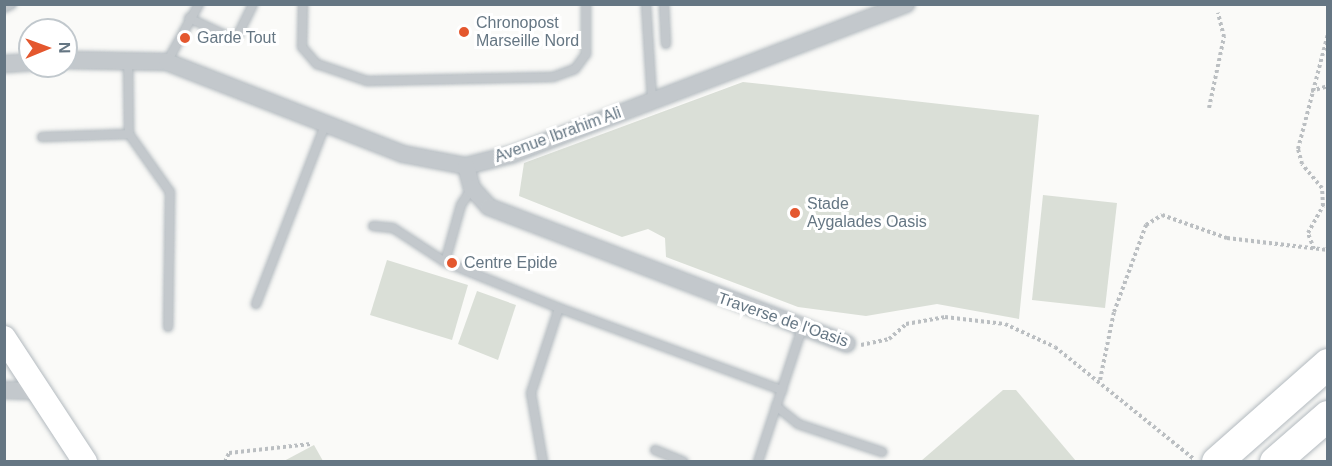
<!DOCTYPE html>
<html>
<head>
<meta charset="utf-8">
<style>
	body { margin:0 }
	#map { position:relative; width:1332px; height:466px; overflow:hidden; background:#fafaf8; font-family:Helvetica,sans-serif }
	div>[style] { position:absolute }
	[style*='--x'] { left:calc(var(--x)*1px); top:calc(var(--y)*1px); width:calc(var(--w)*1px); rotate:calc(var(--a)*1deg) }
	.green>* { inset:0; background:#dadfd7 }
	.path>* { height:4px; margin-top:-2px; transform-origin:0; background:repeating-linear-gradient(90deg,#bbbfc2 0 3px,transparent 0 6px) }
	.roads { filter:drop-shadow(0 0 2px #b3babf) drop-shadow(0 0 2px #b3babf) }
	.service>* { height:8px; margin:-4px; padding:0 4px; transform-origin:4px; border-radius:4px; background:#c3c8cc }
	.minor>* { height:16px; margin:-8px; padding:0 8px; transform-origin:8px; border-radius:8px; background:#c3c8cc }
	.secondary>* { height:24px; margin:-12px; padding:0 12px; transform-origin:12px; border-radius:12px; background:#fff }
	.motorway>* { height:30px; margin:-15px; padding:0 15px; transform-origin:15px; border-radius:15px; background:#fff }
	.dots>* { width:16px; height:16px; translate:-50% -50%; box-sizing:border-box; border:3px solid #fff; border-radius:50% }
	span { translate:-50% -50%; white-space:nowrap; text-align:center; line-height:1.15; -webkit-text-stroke:6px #fff; paint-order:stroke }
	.poi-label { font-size:16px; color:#657683 }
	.left { translate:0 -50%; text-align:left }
	.street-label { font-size:16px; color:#657683 }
	.frame { position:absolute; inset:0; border:6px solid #657683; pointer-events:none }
	.north { position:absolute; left:18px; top:18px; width:60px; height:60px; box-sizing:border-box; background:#fff; border:2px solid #c1c8cd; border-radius:50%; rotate:89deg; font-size:16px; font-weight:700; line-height:24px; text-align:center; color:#657683 }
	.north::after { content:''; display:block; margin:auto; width:21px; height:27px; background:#e4572e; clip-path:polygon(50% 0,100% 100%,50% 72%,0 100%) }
</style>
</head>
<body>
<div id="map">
	<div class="green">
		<div style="clip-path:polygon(743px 82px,1039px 115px,1019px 319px,937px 304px,866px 316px,798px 307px,666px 257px,665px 238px,648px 229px,622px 237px,519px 196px,524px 163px)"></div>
		<div style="clip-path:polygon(1043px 195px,1117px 203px,1105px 308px,1032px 300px)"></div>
		<div style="clip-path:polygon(387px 260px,468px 285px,452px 340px,370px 315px)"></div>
		<div style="clip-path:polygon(477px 291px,516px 305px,498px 360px,458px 344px)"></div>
		<div style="clip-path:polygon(1003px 390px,1016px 390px,1076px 461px,921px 461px)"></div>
		<div style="clip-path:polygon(314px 445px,323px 461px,284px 461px)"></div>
	</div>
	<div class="path">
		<div style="--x:1311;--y:91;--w:18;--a:-16"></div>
		<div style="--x:1209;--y:108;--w:73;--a:-78.1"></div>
		<div style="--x:1224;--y:37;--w:25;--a:-104"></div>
		<div style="--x:1314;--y:249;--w:17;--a:-111"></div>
		<div style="--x:1308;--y:233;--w:31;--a:-61"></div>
		<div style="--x:1323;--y:206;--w:18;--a:-93"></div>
		<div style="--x:1322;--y:188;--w:31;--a:-130"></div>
		<div style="--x:1302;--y:164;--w:16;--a:-105"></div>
		<div style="--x:1298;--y:149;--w:119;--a:-75.4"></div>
		<div style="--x:861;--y:345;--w:29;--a:-12"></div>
		<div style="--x:889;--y:339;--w:23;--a:-41"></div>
		<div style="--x:906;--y:324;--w:40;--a:-10"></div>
		<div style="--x:945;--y:317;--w:60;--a:6.7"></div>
		<div style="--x:1005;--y:324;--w:55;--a:24.7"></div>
		<div style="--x:1055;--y:347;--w:179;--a:38.9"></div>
		<div style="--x:1100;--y:380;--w:69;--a:-78.4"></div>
		<div style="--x:1114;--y:312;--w:93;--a:-69.8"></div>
		<div style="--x:1146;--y:225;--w:19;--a:-32"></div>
		<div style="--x:1162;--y:215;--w:69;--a:19.5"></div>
		<div style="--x:1227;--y:238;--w:102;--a:6.8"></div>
		<div style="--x:225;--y:462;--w:10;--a:-66"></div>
		<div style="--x:229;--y:453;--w:82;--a:-6.3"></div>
	</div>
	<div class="roads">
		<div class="service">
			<div style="--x:303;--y:4;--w:43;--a:91.3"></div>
			<div style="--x:302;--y:47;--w:23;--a:49"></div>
			<div style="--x:317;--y:64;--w:53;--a:18.8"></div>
			<div style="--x:367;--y:81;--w:186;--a:-1.2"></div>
			<div style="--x:553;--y:77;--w:23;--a:-20"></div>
			<div style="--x:575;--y:69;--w:19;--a:-54"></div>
			<div style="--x:586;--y:54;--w:50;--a:-90"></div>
			<div style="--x:646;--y:4;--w:96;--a:86.4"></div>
			<div style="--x:664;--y:4;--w:40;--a:87.1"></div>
			<div style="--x:4;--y:8;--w:9;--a:-27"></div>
			<div style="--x:189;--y:18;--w:44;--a:25.4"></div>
			<div style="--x:229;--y:37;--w:9;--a:-13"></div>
			<div style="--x:238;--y:35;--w:34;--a:-64"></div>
			<div style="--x:128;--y:59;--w:75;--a:89.2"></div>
			<div style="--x:129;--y:134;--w:71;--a:54.7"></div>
			<div style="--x:170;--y:192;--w:135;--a:90.8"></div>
			<div style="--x:167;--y:62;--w:66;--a:-61.1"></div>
			<div style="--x:42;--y:137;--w:87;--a:-2"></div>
			<div style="--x:373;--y:226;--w:20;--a:6"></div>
			<div style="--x:393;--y:228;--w:62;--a:33.2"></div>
			<div style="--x:445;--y:262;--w:123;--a:22"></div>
			<div style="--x:559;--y:308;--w:238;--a:20.2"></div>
			<div style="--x:445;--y:262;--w:59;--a:-74.3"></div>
			<div style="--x:461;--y:205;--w:20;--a:-57"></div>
			<div style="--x:256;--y:304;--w:194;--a:-68.9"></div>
			<div style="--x:776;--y:406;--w:28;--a:39"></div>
			<div style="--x:798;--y:424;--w:89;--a:18.4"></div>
			<div style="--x:655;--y:450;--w:31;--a:22"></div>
			<div style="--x:543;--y:462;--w:70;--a:-99.9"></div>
			<div style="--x:531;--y:393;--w:89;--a:-71.8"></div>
			<div style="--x:758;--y:462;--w:141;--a:-71.8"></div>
		</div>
		<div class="minor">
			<div style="--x:66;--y:60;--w:101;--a:1.1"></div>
			<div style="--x:167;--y:62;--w:253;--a:21.3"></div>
			<div style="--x:403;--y:154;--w:64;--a:10.8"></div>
			<div style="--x:466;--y:166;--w:49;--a:-14.3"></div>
			<div style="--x:513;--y:154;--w:421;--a:-20.9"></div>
			<div style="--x:4;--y:64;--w:26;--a:-4"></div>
			<div style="--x:466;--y:166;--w:23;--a:75"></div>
			<div style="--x:472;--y:188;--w:25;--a:48"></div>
			<div style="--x:489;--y:207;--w:383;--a:20.9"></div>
			<div style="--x:4;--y:390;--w:37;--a:2"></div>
		</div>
		<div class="secondary">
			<div style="--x:4;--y:338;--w:148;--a:56.8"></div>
		</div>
		<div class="motorway">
			<div style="--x:1217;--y:462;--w:148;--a:-41.4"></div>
			<div style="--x:1275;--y:462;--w:70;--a:-41"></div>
		</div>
	</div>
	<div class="dots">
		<div style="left:464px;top:32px;background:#e4572e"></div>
		<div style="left:185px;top:38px;background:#e4572e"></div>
		<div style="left:795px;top:213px;background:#e4572e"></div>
		<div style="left:452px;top:263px;background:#e4572e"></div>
	</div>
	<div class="poi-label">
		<span class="left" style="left:476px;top:32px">Chronopost<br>Marseille Nord</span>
		<span class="left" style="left:197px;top:38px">Garde Tout</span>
		<span class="left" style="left:807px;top:213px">Stade<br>Aygalades Oasis</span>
		<span class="left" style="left:464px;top:263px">Centre Epide</span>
	</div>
	<div class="street-label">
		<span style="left:558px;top:135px;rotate:-20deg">Avenue Ibrahim Ali</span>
		<span style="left:783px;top:320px;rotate:19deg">Traverse de l'Oasis</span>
	</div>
	<div class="frame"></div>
	<div class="north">N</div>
</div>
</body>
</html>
